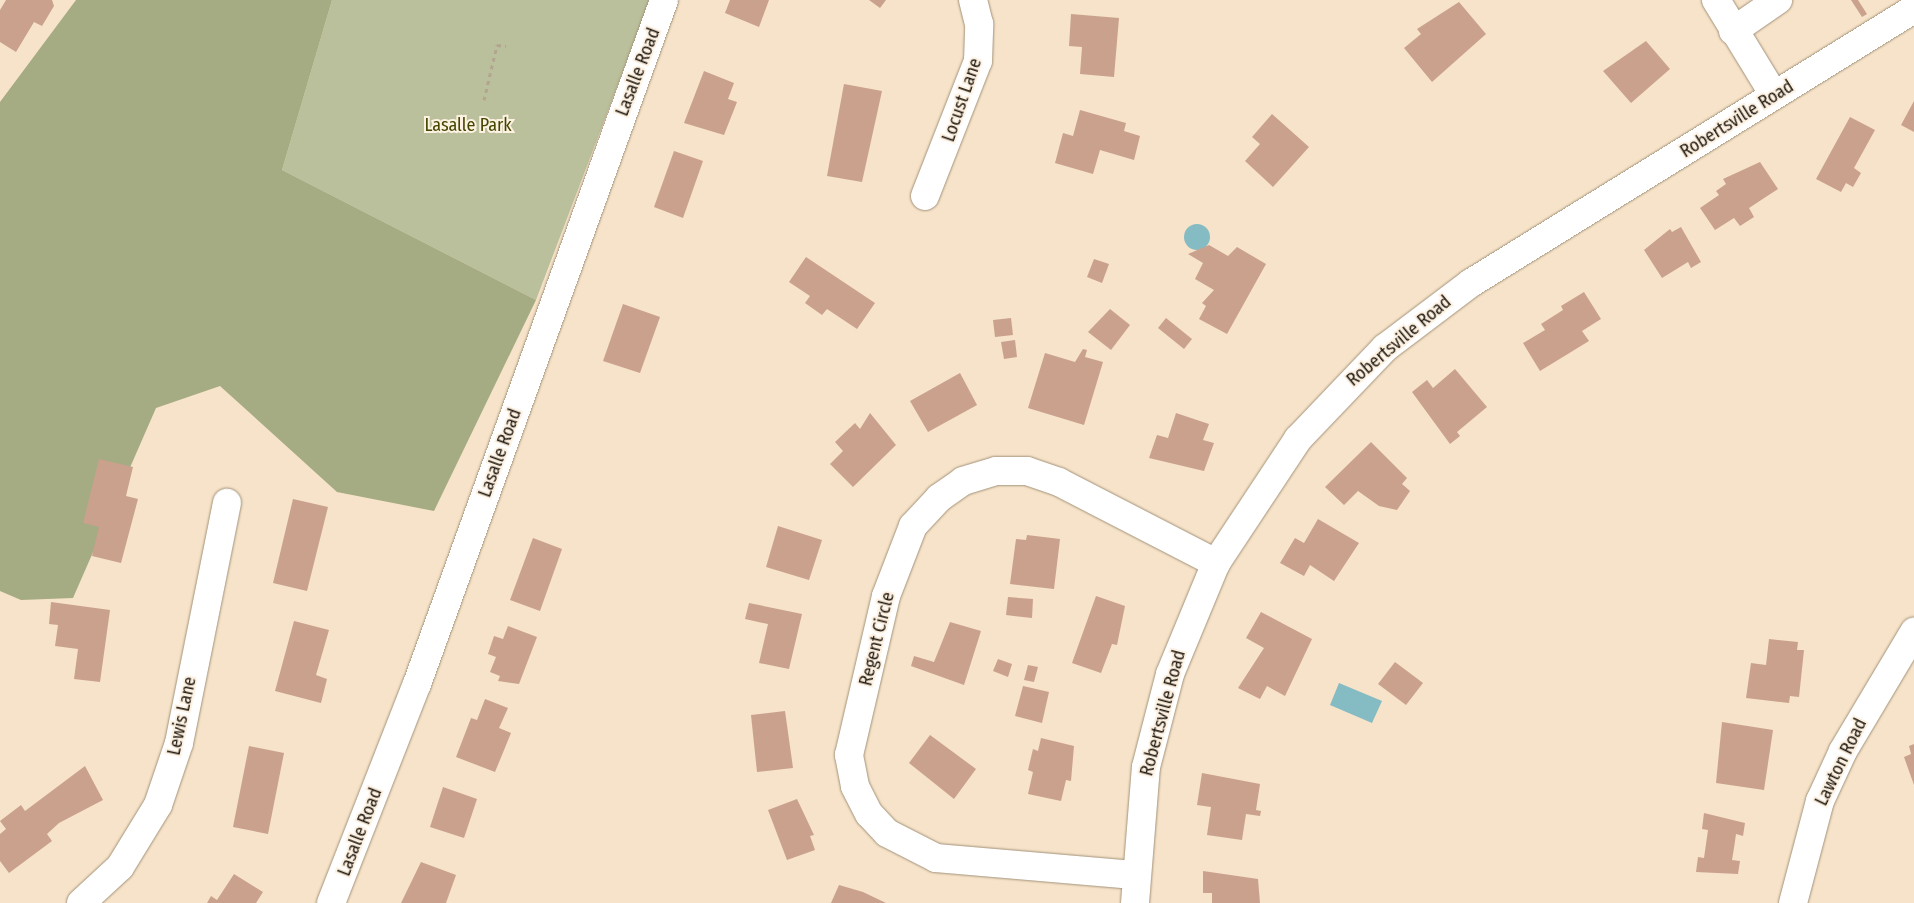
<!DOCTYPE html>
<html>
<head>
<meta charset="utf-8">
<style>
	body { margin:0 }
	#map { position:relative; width:1914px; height:903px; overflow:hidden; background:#f6e3c9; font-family:"Fira Sans Condensed",sans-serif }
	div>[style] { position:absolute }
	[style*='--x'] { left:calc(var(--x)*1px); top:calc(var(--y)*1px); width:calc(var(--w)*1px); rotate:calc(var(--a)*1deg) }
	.green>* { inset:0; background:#bac09b }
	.forest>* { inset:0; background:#a5ab82 }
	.water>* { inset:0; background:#85bbc3 }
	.round { border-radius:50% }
	.building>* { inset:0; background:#caa18d }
	.path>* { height:3px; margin-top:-1.5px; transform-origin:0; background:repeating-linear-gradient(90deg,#b3a48f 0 4px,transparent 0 8px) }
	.roads { filter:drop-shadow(0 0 1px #a3927a) drop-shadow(0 0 1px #a3927a) }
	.minor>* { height:28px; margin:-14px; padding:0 14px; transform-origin:14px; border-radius:14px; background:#fff }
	span { translate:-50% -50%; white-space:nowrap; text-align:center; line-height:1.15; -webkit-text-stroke:4px #fdf1e2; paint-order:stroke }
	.street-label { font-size:18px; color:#1f180f }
	.park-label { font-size:18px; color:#424700 }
</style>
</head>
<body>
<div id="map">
	<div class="green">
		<div style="clip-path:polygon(332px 0,650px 0,536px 300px,282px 170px)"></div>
	</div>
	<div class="forest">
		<div style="clip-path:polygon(76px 0,332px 0,282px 170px,536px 300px,434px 511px,337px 492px,220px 386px,156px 408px,73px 598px,21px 600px,0 591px,0 102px)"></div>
	</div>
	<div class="water">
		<div class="round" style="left:1184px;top:224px;width:26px;height:26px"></div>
		<div style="clip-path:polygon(1339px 683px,1382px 701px,1372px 723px,1330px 705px)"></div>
	</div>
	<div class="building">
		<div style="clip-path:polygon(6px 0,52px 0,54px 6px,42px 26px,34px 22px,16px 52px,0 42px,0 10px)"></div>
		<div style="clip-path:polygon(730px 0,769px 0,759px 27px,725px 13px)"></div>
		<div style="clip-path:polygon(869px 0,886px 0,880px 8px)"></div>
		<div style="clip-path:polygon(1851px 0,1858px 0,1867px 14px,1862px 17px)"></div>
		<div style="clip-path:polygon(1459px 2px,1486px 34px,1432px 82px,1404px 48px,1421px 34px,1417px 29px)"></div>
		<div style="clip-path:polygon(1071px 14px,1119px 18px,1114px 77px,1080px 74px,1082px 47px,1069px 46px)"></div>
		<div style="clip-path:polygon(1646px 41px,1670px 69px,1631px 103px,1603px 71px)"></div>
		<div style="clip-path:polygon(704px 71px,734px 83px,728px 99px,737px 102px,724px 135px,684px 123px)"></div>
		<div style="clip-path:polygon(844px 84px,882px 91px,862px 182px,827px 176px)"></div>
		<div style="clip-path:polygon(1914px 101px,1914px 132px,1901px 125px)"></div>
		<div style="clip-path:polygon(1080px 110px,1126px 123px,1124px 131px,1140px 136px,1134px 160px,1100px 150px,1093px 174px,1055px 163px,1063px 133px,1073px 136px)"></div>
		<div style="clip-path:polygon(1272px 114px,1309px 147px,1273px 187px,1245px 161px,1260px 144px,1252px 137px)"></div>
		<div style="clip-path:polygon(1850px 117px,1875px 130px,1854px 168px,1861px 173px,1853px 187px,1846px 183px,1841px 192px,1816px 179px)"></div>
		<div style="clip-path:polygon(674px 151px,703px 161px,683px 218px,654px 207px)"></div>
		<div style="clip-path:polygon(1760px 162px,1778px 189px,1749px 208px,1754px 217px,1740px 226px,1734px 218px,1715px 230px,1700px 208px,1719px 195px,1716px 191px,1726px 184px,1723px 179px)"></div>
		<div style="clip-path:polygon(1681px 227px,1701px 262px,1691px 268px,1688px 262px,1662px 278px,1644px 250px,1670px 229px,1672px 232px)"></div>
		<div style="clip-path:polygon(1209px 245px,1228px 256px,1237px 247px,1266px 264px,1227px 334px,1199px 319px,1206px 306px,1202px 303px,1214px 290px,1195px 279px,1203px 263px,1188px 254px)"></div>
		<div style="clip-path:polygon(806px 257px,875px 303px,857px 329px,827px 309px,822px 315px,805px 303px,810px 296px,789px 282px)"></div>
		<div style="clip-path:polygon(1094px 259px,1109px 264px,1102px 283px,1087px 277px)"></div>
		<div style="clip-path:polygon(1584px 292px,1601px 319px,1582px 331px,1589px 341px,1540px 371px,1523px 343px,1545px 330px,1541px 324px,1563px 310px,1561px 306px)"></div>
		<div style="clip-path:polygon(623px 304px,660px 317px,640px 373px,603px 361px)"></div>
		<div style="clip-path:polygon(1110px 309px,1130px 325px,1111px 350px,1088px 332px)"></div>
		<div style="clip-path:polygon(1011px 318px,1013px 335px,995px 337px,993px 320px)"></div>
		<div style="clip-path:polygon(1166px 318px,1192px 339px,1184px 349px,1158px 328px)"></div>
		<div style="clip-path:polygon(1015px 340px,1017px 357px,1004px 359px,1001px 342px)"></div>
		<div style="clip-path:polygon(1083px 349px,1087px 350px,1085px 357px,1103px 362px,1084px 425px,1028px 408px,1045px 353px,1075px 362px)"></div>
		<div style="clip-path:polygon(1455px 369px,1487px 407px,1457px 432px,1460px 436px,1450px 444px,1412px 392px,1427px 380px,1433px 388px)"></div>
		<div style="clip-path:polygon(960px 373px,977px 405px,928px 432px,910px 401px)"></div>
		<div style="clip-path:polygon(870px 413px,896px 445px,853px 487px,830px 464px,843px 451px,835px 442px,855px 423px,860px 429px)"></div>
		<div style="clip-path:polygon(1176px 413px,1209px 424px,1203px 440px,1214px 443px,1204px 471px,1149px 458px,1157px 435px,1168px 438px)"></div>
		<div style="clip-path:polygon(1371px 442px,1407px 478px,1402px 484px,1410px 491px,1397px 510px,1379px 506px,1358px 491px,1344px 505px,1325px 487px)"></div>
		<div style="clip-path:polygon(99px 459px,133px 467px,126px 496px,138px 499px,121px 563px,92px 556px,99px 527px,83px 523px)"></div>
		<div style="clip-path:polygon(293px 499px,328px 507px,307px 591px,273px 583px)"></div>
		<div style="clip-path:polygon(1318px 519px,1359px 543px,1334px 581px,1310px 565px,1304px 576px,1280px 563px,1295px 538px,1304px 543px)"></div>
		<div style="clip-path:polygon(778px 526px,822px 540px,809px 580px,766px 567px)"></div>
		<div style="clip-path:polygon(1027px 535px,1060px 539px,1054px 589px,1010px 584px,1016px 539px,1026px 540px)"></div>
		<div style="clip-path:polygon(533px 538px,562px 549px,540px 611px,510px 600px)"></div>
		<div style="clip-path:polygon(1096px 596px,1125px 606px,1117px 645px,1112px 644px,1101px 673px,1072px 663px)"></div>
		<div style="clip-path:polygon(1008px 597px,1033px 599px,1032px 618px,1006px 615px)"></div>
		<div style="clip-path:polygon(51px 602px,110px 610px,100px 682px,74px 679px,78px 649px,55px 646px,58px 625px,49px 624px)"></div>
		<div style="clip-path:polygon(749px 603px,802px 614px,789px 669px,759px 663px,768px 624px,745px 619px)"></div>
		<div style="clip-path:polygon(1261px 612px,1312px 639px,1285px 696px,1267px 686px,1260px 699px,1238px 688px,1264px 648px,1246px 638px)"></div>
		<div style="clip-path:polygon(294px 621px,329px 630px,316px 675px,327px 679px,321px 703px,275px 691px)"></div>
		<div style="clip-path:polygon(950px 622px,981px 631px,964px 685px,911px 666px,914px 656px,934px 662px)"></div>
		<div style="clip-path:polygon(508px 626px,537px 637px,519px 684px,498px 681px,500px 676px,490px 672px,496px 657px,488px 654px,494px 636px,503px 639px)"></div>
		<div style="clip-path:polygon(1769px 639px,1798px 642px,1797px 650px,1804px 650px,1799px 697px,1790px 696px,1789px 703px,1746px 698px,1751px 663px,1766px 665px)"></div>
		<div style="clip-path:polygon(998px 659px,1012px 664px,1008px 677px,993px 671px)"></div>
		<div style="clip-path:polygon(1395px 662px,1423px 683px,1406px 705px,1378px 684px)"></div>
		<div style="clip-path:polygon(1028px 665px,1038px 667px,1034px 682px,1024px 680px)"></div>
		<div style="clip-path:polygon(1023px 686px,1049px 692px,1042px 723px,1015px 716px)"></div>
		<div style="clip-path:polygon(485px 699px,508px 708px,499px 728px,511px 733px,495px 772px,456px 757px,471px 718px,477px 720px)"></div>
		<div style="clip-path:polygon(785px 711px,793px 768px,757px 772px,751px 715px)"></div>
		<div style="clip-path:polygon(1722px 722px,1773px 730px,1764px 790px,1716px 783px)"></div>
		<div style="clip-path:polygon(930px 735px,976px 769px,954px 799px,909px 763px)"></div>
		<div style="clip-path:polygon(1041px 738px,1074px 746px,1071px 781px,1066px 780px,1061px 801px,1028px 794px,1033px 772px,1028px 770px,1033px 749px,1038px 751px)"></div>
		<div style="clip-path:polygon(1914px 744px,1914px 785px,1904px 757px,1911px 754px,1909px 746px)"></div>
		<div style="clip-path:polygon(249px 746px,284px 753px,268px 834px,233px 827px)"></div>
		<div style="clip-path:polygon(85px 766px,103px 800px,59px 823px,47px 834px,52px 841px,9px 873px,0 861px,0 834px,6px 829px,0 821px,21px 805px,25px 811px)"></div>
		<div style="clip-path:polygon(1202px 773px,1260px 784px,1256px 810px,1261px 811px,1260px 816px,1246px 814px,1242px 840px,1207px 835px,1211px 807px,1197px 805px)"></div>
		<div style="clip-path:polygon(443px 787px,477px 799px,464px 838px,430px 827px)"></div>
		<div style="clip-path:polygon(797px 799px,814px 835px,810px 836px,815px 850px,787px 860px,768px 810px)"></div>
		<div style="clip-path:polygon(1704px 813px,1745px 823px,1743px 836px,1736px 834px,1734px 848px,1732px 860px,1740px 861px,1738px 874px,1696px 872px,1698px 857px,1704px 858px,1708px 830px,1702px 829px)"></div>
		<div style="clip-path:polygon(421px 862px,456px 875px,446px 903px,401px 903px)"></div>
		<div style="clip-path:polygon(1203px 871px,1258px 879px,1260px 903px,1212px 903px,1212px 893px,1203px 893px)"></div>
		<div style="clip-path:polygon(234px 874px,263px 892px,256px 903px,207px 903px,211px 896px,217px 900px)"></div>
		<div style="clip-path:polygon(839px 885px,863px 892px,886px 903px,831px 903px)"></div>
	</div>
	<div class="path">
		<div style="--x:484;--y:100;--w:57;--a:-76.7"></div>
		<div style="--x:497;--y:45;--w:9;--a:6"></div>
	</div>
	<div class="roads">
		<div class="minor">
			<div style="--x:1716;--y:0;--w:111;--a:58.6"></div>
			<div style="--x:1733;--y:31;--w:55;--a:-34.6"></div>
			<div style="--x:925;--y:196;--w:145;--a:-68.6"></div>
			<div style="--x:978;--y:61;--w:37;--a:-88"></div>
			<div style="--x:979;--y:24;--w:25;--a:-104"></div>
			<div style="--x:1134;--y:875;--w:199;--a:-175.1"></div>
			<div style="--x:936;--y:858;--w:55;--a:-153"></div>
			<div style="--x:887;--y:833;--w:26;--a:-133"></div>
			<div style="--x:869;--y:814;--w:31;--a:-117"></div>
			<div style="--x:855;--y:786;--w:32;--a:-101"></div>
			<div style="--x:849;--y:755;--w:163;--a:-76.9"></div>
			<div style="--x:886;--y:596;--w:75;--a:-68.9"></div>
			<div style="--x:913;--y:526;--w:38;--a:-47"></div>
			<div style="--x:939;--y:498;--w:29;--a:-35"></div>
			<div style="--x:963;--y:481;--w:34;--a:-17"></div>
			<div style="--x:996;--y:471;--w:31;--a:0"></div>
			<div style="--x:1027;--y:471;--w:34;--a:19"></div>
			<div style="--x:1059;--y:482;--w:177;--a:27.3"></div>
			<div style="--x:81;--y:903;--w:53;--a:-42.7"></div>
			<div style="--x:120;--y:867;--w:73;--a:-58.5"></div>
			<div style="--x:158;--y:805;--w:65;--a:-71.3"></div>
			<div style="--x:179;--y:743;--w:245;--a:-78.7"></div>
			<div style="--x:331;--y:903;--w:235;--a:-68.6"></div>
			<div style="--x:417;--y:684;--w:727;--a:-70.14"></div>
			<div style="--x:1135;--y:903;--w:136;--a:-85.4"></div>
			<div style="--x:1146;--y:767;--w:96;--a:-75.5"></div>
			<div style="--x:1170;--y:674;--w:120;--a:-67.5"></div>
			<div style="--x:1216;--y:563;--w:149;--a:-56.5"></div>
			<div style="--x:1298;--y:439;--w:126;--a:-46.3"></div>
			<div style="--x:1385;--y:348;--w:108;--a:-37.1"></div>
			<div style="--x:1471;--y:283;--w:521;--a:-31.74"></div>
			<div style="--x:1793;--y:903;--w:106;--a:-75.2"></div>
			<div style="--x:1820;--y:801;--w:55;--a:-65.3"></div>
			<div style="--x:1843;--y:751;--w:139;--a:-59.2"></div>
		</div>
	</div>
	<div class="street-label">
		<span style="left:638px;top:72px;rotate:-69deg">Lasalle Road</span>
		<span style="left:962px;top:100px;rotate:-71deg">Locust Lane</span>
		<span style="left:1737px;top:119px;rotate:-32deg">Robertsville Road</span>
		<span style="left:1399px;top:341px;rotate:-40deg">Robertsville Road</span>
		<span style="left:500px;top:453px;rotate:-70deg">Lasalle Road</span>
		<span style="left:877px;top:639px;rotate:-76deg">Regent Circle</span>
		<span style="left:1163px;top:713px;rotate:-75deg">Robertsville Road</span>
		<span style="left:182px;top:716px;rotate:-78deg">Lewis Lane</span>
		<span style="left:1841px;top:762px;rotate:-64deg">Lawton Road</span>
		<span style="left:360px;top:832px;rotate:-69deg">Lasalle Road</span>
	</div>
	<div class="park-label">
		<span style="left:468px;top:125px">Lasalle Park</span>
	</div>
</div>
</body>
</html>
